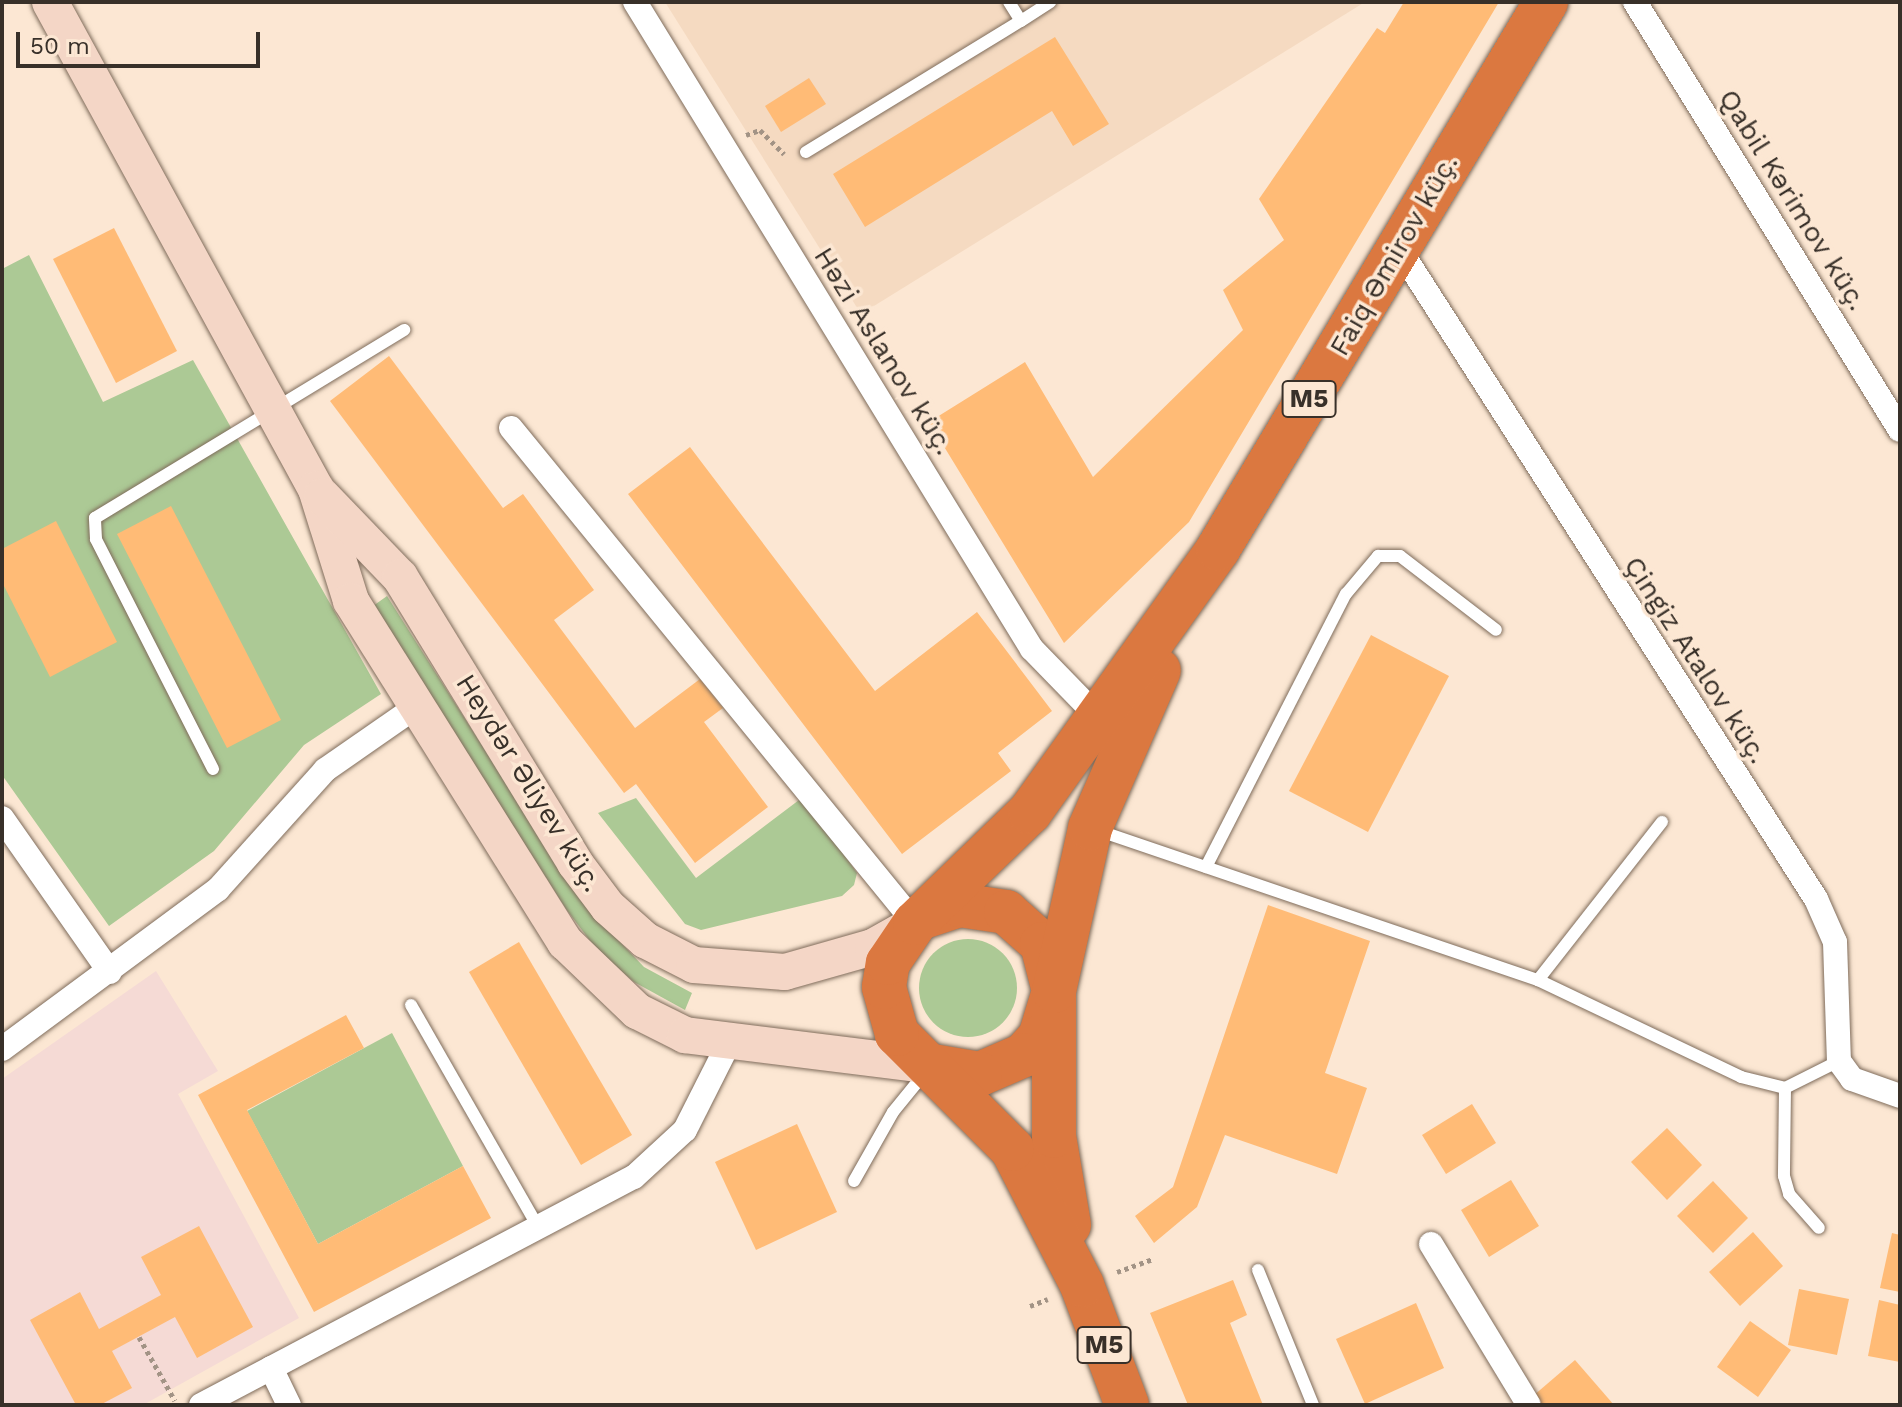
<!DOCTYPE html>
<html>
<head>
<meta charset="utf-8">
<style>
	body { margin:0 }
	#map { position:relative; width:1902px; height:1407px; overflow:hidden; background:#fce7d3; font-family:"Work Sans",sans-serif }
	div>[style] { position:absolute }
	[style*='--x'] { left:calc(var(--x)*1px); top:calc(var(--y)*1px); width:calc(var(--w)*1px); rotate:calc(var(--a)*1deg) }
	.built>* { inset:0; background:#f5dac1 }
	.education>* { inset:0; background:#f5dad5 }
	.green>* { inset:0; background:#acc995 }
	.round { border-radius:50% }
	.building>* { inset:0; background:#ffbb76 }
	.path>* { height:5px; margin-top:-2.5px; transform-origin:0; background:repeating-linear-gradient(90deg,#a29385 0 4px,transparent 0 8px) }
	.roads { filter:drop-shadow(0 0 2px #7f6c5b) drop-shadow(0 0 2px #7f6c5b) }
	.lane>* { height:12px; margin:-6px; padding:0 6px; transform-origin:6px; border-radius:6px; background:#fff }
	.street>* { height:24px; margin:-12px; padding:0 12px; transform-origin:12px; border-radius:12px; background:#fff }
	.secondary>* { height:36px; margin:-18px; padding:0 18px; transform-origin:18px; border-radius:18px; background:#f4d6c6 }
	.highway>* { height:44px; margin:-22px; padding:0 22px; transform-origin:22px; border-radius:22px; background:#db7840 }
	span { translate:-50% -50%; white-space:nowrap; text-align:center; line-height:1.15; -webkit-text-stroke:7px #fce7d3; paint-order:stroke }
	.shield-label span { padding:2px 6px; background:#fce7d3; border:2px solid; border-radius:6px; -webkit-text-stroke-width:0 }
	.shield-label { font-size:26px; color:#383029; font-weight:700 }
	.street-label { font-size:28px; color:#383029 }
	.frame { position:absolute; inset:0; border:4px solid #383029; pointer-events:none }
	.scale { position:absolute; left:16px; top:32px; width:244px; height:36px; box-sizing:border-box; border:4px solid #383029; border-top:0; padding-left:10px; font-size:24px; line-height:28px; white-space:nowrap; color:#383029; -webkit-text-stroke:6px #fce7d3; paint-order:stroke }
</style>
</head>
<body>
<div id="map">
	<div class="built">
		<div style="clip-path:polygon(665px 2px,1365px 2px,861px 314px)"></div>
	</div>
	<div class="education">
		<div style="clip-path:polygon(156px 971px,218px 1071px,178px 1094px,299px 1318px,143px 1405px,2px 1405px,2px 1079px)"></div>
	</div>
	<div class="green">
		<div style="clip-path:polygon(29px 255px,103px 402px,193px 360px,381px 694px,304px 745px,214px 851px,109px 926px,2px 775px,2px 269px)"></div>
		<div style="clip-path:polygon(387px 596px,580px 900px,644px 967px,692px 993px,685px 1010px,634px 982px,597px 950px,566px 909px,373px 606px)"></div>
		<div style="clip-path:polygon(803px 797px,857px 873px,854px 885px,842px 896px,701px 930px,685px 924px,598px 813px,636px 798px,696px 878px)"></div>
		<div class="round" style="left:919px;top:939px;width:98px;height:98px"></div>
		<div style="clip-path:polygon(392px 1033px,463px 1166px,318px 1244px,247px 1111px)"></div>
	</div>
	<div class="building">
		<div style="clip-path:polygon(1404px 2px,1499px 2px,1189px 522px,1064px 643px,929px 422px,1025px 362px,1093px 477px,1243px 330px,1223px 290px,1284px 240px,1259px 199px,1377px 28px,1385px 33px)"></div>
		<div style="clip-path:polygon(1055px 37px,1109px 124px,1073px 146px,1052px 111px,865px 227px,833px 174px)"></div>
		<div style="clip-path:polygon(809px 78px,826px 104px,781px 132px,765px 106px)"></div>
		<div style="clip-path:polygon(114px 228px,177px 351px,116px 383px,53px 259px)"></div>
		<div style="clip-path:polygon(389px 356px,503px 508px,523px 494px,594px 590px,554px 620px,635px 728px,700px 679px,723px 708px,704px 722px,768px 807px,695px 863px,636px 784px,624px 793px,330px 401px)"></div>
		<div style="clip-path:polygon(690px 447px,875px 691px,977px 612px,1052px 711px,998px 753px,1011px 771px,902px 854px,628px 494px)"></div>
		<div style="clip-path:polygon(171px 506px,281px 720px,227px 748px,117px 534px)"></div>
		<div style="clip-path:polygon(56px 521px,117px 642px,50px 677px,2px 582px,2px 549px)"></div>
		<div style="clip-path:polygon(1371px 635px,1449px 676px,1368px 832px,1289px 791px)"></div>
		<div style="clip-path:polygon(1268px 905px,1370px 941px,1325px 1073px,1367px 1088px,1337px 1174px,1225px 1135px,1197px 1207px,1154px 1243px,1135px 1216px,1173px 1187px)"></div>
		<div style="clip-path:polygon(519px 942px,632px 1135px,581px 1165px,469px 972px)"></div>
		<div style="clip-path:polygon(346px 1015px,364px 1048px,247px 1110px,318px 1244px,463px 1166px,491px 1218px,314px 1312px,198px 1095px)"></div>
		<div style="clip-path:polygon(1472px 1104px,1496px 1143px,1446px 1174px,1422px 1135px)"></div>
		<div style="clip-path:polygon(797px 1124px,837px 1212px,756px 1250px,715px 1162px)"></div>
		<div style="clip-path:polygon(1667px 1128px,1702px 1165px,1667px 1200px,1631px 1162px)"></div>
		<div style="clip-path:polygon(1511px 1180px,1539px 1226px,1489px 1257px,1461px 1210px)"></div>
		<div style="clip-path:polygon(1713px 1181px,1748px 1218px,1713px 1253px,1677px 1216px)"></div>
		<div style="clip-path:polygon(199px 1226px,253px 1327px,197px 1358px,175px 1317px,112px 1351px,132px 1388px,100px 1405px,76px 1405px,30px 1320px,80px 1292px,99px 1329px,161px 1295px,141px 1257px)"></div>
		<div style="clip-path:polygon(1753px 1232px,1783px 1266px,1740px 1306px,1709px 1272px)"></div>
		<div style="clip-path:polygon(1892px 1233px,1900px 1235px,1900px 1292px,1880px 1288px)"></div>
		<div style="clip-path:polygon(1233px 1280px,1247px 1315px,1230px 1323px,1263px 1405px,1188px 1405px,1150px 1313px)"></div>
		<div style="clip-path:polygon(1799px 1289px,1849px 1299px,1837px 1355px,1788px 1345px)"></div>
		<div style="clip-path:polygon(1879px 1300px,1900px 1305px,1900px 1362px,1868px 1356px)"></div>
		<div style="clip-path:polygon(1416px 1303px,1444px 1368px,1365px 1404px,1336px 1339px)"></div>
		<div style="clip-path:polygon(1750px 1321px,1791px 1350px,1758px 1397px,1717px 1367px)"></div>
		<div style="clip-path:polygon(1575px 1360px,1614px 1405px,1541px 1405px,1533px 1396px)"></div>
	</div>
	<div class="path">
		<div style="--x:746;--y:135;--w:15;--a:-20"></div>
		<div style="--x:760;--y:130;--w:34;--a:45"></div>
		<div style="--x:1117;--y:1272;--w:37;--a:-20"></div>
		<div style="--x:1030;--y:1306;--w:19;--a:-21"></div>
		<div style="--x:139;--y:1337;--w:73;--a:60.6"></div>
	</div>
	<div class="roads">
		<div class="lane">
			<div style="--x:1009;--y:2;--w:22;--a:58"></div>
			<div style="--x:1021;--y:21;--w:35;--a:-33"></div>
			<div style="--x:806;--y:152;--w:252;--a:-31.4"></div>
			<div style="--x:213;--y:769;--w:258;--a:-117"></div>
			<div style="--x:96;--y:539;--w:21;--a:-93"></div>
			<div style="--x:95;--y:518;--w:362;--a:-31.3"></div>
			<div style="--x:1097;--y:830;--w:466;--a:18.8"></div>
			<div style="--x:1538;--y:980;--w:225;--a:25.5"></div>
			<div style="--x:1741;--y:1077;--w:45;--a:14"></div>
			<div style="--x:1785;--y:1088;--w:60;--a:-26.6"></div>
			<div style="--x:1206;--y:867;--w:307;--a:-62.9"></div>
			<div style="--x:1346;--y:594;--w:50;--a:-49.9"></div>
			<div style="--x:1378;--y:556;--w:22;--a:0"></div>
			<div style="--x:1400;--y:556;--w:121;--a:37.6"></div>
			<div style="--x:1538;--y:980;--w:201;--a:-51.9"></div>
			<div style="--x:411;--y:1005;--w:259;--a:60.2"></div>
			<div style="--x:1785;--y:1088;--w:88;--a:90.7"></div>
			<div style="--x:1784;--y:1176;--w:19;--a:74"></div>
			<div style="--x:1789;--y:1194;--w:45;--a:48.6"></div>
			<div style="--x:854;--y:1181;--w:79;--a:-60.5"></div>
			<div style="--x:893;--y:1112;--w:49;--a:-50.8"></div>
			<div style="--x:1258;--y:1270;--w:146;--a:67.8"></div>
		</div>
		<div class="street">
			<div style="--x:635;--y:2;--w:759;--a:58.47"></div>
			<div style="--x:1032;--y:649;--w:96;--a:45.8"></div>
			<div style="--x:1635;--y:2;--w:503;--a:58.24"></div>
			<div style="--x:1400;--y:250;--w:771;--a:57.34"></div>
			<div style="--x:1816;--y:899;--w:47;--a:66.2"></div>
			<div style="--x:1835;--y:942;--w:119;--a:88.1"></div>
			<div style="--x:1839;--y:1061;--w:22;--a:54"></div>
			<div style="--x:1852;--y:1079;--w:51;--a:19.5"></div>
			<div style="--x:511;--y:428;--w:639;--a:50.78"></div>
			<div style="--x:2;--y:818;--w:188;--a:55"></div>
			<div style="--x:2;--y:1049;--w:269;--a:-36.5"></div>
			<div style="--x:218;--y:889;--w:160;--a:-48"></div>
			<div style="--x:325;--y:770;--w:112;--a:-34.8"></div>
			<div style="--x:1431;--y:1244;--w:188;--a:58.7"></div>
			<div style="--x:271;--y:1368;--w:41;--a:64.1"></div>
			<div style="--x:201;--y:1405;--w:489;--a:-27.8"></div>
			<div style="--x:634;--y:1177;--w:69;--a:-42.7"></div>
			<div style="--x:685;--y:1130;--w:95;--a:-63.2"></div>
		</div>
		<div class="secondary">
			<div style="--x:50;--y:2;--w:555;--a:61.36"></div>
			<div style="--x:316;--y:489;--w:117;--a:72.6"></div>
			<div style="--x:351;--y:601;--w:403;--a:57.9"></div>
			<div style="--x:565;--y:942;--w:100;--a:43.8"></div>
			<div style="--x:637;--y:1011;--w:54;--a:26.6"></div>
			<div style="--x:685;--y:1035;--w:250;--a:7.1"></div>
			<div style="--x:322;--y:496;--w:112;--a:46.1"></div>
			<div style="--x:400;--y:577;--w:335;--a:58.5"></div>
			<div style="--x:575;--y:863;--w:55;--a:53.1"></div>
			<div style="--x:608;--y:907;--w:50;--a:41.7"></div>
			<div style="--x:645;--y:940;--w:55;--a:27"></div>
			<div style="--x:694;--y:965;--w:91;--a:4.4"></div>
			<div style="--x:785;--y:972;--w:91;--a:-15.9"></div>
			<div style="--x:873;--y:947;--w:47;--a:-29.3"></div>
		</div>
		<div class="highway">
			<div style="--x:926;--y:916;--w:35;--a:-18"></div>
			<div style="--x:959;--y:905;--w:48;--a:8.5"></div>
			<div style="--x:1006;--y:912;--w:48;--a:41.6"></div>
			<div style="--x:1042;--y:944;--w:49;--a:75.7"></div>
			<div style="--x:1054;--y:991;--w:48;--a:106.9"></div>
			<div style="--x:1040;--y:1037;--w:24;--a:132"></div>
			<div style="--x:1024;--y:1055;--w:48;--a:156.6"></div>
			<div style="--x:980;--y:1074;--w:48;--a:-170.3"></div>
			<div style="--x:1069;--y:1225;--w:90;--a:-99.6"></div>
			<div style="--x:1054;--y:1136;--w:145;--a:-90"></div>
			<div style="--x:1054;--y:991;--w:167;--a:-77.5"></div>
			<div style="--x:1090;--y:828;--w:172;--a:-66.4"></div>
			<div style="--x:1127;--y:1405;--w:128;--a:-110.6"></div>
			<div style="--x:1082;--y:1285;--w:153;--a:-117.2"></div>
			<div style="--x:1012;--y:1149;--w:163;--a:-135"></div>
			<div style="--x:897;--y:1034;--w:49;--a:-105.5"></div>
			<div style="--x:884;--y:987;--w:24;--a:-81"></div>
			<div style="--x:888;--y:963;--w:48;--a:-56"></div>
			<div style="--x:915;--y:923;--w:160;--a:-44"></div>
			<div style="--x:1030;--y:812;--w:323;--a:-54.4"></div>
			<div style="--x:1218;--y:549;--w:638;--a:-59.05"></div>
		</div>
	</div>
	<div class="shield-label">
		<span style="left:1309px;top:399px">M5</span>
		<span style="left:1104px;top:1345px">M5</span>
	</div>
	<div class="street-label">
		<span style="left:1793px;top:200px;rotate:58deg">Qabil Kərimov küç.</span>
		<span style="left:1394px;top:255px;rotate:-60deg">Faiq Əmirov küç.</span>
		<span style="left:884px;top:351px;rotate:58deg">Həzi Aslanov küç.</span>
		<span style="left:1696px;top:660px;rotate:57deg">Çingiz Atalov küç.</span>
		<span style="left:529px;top:783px;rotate:58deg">Heydər Əliyev küç.</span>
	</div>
	<div class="frame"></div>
	<div class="scale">50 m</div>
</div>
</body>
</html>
